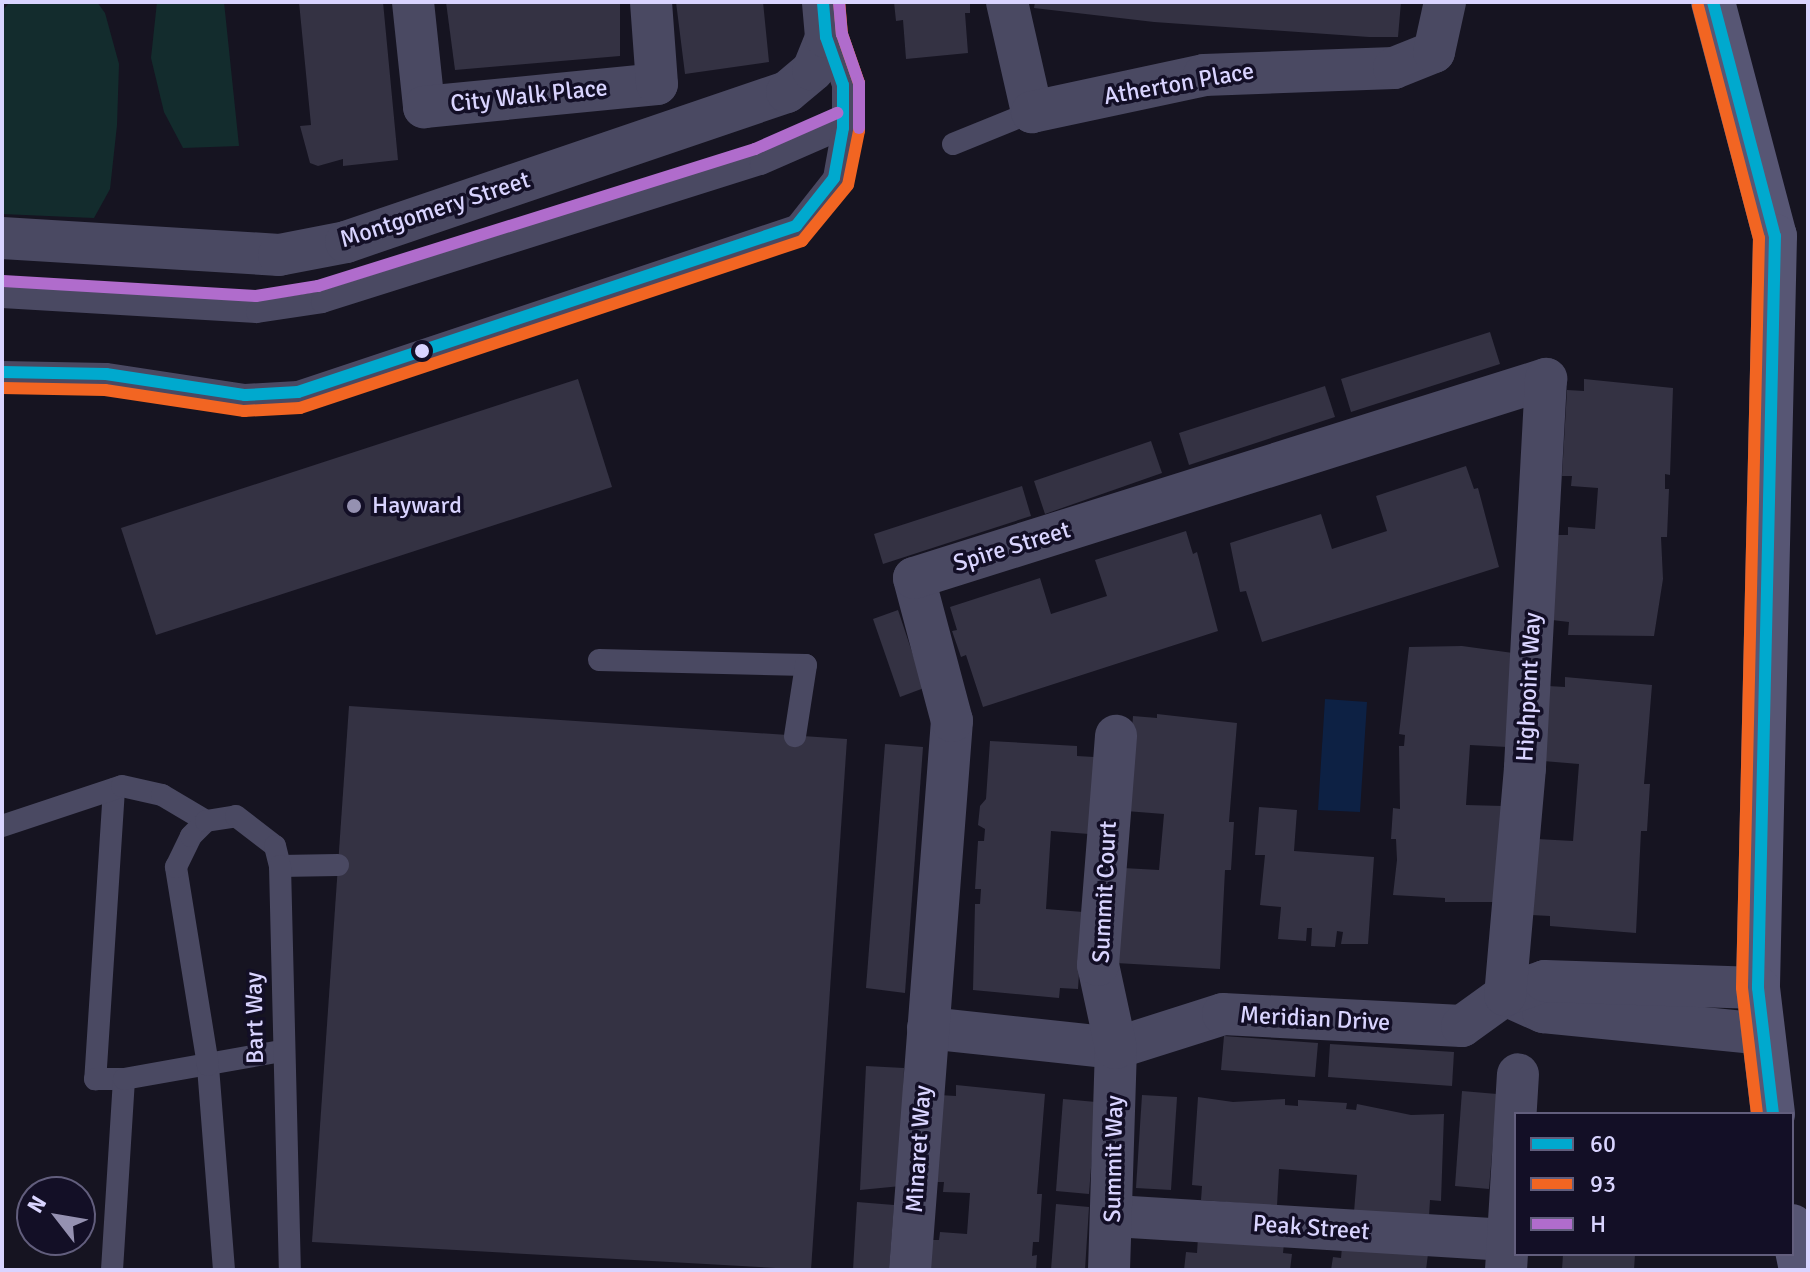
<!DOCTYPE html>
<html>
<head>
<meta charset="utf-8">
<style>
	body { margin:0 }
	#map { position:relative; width:1810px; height:1272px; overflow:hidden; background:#161421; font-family:Signika,sans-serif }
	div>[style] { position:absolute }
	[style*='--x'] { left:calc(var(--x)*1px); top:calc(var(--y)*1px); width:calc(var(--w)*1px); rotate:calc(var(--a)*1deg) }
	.green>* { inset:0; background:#132c2d }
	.water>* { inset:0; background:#0d2144 }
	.building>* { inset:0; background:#343243 }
	.lane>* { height:22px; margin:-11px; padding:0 11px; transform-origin:11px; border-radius:11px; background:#4a4962 }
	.street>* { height:42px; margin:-21px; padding:0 21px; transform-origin:21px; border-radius:21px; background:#4a4962 }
	.secondary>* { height:44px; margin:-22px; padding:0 22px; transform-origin:22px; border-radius:22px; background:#575674 }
	.bus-1>* { height:12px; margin:-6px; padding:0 6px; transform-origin:6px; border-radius:6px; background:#00a9ce }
	.bus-2>* { height:12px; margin:-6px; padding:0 6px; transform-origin:6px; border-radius:6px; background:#f26522 }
	.bus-3>* { height:12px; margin:-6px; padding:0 6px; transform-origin:6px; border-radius:6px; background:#b06ccc }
	.dots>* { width:22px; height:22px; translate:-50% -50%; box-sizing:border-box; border:4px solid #130f26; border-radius:50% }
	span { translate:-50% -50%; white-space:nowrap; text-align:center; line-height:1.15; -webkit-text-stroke:7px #130f26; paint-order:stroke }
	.street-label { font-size:24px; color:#d9d4ff }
	.poi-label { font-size:24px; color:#d9d4ff }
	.left { translate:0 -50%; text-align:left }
	.frame { position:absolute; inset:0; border:4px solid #d9d4ff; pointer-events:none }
	.legend { position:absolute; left:1514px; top:1112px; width:280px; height:144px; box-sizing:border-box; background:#130f26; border:2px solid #625e7d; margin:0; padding:10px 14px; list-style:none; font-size:24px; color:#d9d4ff }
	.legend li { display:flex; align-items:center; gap:16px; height:40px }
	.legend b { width:40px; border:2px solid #625e7d }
	.north { position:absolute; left:16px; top:1176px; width:80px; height:80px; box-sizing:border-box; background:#130f26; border:2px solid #625e7d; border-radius:50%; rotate:301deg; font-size:22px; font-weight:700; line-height:32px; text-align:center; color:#d9d4ff }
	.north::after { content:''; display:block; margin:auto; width:28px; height:36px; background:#9591b1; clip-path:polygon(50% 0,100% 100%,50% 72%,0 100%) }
</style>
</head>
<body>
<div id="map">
	<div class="green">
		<div style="clip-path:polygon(10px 2px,97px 2px,105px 13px,119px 64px,117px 125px,110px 189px,94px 218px,2px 214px,2px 11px)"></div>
		<div style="clip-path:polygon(157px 2px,224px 2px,239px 146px,183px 148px,164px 112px,151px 58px)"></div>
	</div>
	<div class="water">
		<div style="clip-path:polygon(1325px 699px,1367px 702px,1360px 812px,1318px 810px)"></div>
	</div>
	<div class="building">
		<div style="clip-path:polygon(299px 2px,383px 2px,398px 160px,343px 166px,343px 159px,318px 166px,310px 163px,300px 126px,311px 125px)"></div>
		<div style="clip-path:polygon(446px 2px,620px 2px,620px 56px,455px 70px)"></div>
		<div style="clip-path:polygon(676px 2px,763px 2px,769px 62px,685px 74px)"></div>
		<div style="clip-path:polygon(894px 2px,970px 2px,970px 13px,965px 13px,968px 53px,906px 59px,903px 20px,896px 21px)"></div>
		<div style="clip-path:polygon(1035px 2px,1401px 2px,1398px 37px,1369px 37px,1154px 22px,1034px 8px)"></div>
		<div style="clip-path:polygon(1490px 332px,1500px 364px,1351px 412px,1341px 379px)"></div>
		<div style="clip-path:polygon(578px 379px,612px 487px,156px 635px,121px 528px)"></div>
		<div style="clip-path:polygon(1584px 379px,1673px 388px,1670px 475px,1665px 474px,1665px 489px,1669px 489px,1667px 537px,1661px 537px,1663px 579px,1654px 636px,1568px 635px,1569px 622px,1552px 620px,1558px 535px,1568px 535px,1568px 527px,1595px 529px,1598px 488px,1571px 486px,1572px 476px,1562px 476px,1567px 390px,1584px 391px)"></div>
		<div style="clip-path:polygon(1325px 386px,1335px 417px,1189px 465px,1179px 433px)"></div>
		<div style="clip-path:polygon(1151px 441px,1162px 473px,1045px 514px,1034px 481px)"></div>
		<div style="clip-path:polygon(1466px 466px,1474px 489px,1478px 488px,1499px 567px,1262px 642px,1246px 591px,1240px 592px,1230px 543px,1321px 514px,1332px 549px,1387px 531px,1376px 496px)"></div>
		<div style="clip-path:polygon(1022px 486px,1031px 516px,883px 564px,874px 534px)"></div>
		<div style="clip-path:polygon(1186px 531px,1193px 554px,1197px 552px,1218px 631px,983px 707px,966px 655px,961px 657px,952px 631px,957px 630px,950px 607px,1040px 578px,1051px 614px,1107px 596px,1095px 560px)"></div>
		<div style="clip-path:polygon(898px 610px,924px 688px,900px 697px,873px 619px)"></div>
		<div style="clip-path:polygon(1462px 646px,1513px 653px,1507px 747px,1470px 745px,1466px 805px,1503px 806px,1497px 902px,1445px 902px,1445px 898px,1393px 895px,1397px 860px,1396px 839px,1391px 839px,1393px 808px,1400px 809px,1399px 746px,1404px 746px,1405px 735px,1399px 734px,1409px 647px)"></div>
		<div style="clip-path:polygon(1565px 677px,1652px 685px,1644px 784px,1650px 784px,1647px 831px,1641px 831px,1636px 933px,1550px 926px,1550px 916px,1531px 915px,1537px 839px,1573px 841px,1579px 764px,1543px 761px,1548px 686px,1565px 687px)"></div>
		<div style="clip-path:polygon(349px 706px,847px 739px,811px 1270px,312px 1242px)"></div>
		<div style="clip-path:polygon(1157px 714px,1237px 723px,1229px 822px,1234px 822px,1231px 870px,1225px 870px,1220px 969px,1116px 963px,1123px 868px,1159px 870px,1164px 814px,1126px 811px,1133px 716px,1157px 718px)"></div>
		<div style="clip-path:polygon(990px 741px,1077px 746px,1077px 756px,1094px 757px,1089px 834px,1051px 831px,1046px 909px,1083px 912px,1078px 989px,1060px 988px,1059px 998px,973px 990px,975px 904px,980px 904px,981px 889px,975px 889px,978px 841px,984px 841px,985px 829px,978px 825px,980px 806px,986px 799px)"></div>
		<div style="clip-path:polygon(885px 744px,923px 747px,905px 993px,866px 988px)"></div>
		<div style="clip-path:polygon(1259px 807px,1297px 810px,1294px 851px,1374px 857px,1368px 944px,1341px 944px,1343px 932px,1337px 931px,1335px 947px,1311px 946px,1312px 928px,1307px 928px,1306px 941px,1278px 939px,1281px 907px,1260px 905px,1265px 855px,1255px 855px)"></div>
		<div style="clip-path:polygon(1224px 1036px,1318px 1043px,1315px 1077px,1221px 1070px)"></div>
		<div style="clip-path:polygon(1330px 1044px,1454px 1052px,1452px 1086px,1328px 1077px)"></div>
		<div style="clip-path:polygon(866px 1066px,904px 1068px,901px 1186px,860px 1190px)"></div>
		<div style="clip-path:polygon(956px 1085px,1045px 1094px,1037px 1194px,1042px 1194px,1039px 1242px,1033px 1242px,1032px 1256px,1037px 1255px,1036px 1270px,927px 1270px,929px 1240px,939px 1240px,940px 1232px,967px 1234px,970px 1193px,943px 1192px,944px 1182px,934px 1182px,939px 1095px,956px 1096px)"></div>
		<div style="clip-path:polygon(1462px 1091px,1497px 1094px,1489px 1189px,1455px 1186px)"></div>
		<div style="clip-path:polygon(1142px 1095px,1177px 1097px,1171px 1190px,1136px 1188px)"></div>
		<div style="clip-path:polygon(1198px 1097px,1233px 1102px,1285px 1099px,1285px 1105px,1298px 1106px,1298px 1100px,1347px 1103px,1346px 1109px,1356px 1110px,1357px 1104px,1411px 1115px,1444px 1114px,1441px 1201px,1430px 1200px,1429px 1217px,1354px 1212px,1357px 1175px,1279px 1169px,1277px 1206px,1201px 1200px,1202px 1186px,1192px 1185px)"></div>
		<div style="clip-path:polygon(1063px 1099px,1096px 1102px,1089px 1194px,1056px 1191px)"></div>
		<div style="clip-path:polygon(857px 1202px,894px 1205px,889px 1270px,853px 1270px)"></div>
		<div style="clip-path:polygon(1056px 1204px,1089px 1207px,1085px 1270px,1051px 1270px)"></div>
		<div style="clip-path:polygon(1198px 1237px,1284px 1243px,1283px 1253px,1292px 1254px,1290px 1270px,1184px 1270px,1186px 1252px,1197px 1253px)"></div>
		<div style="clip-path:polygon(1342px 1247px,1428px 1254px,1426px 1270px,1331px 1270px,1333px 1257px,1341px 1258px)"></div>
		<div style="clip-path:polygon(1563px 1254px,1635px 1254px,1634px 1270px,1562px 1270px)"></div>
	</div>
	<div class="lane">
		<div style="--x:953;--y:144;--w:85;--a:-22.1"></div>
		<div style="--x:2;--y:297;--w:255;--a:3.4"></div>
		<div style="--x:257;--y:312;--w:66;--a:-8.7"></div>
		<div style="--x:322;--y:302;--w:460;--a:-17.5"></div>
		<div style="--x:761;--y:164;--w:90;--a:-23.7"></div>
		<div style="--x:2;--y:372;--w:104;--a:1.1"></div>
		<div style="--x:106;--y:374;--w:141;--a:8.6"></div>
		<div style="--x:245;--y:395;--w:53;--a:-3.2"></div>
		<div style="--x:298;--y:392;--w:525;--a:-18.43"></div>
		<div style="--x:796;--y:226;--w:61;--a:-51.6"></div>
		<div style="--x:834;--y:178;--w:51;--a:-79.8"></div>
		<div style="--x:843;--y:128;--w:43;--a:-90"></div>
		<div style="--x:843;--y:85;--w:50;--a:-108.8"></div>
		<div style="--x:599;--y:660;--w:207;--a:1.4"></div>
		<div style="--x:806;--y:665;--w:72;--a:98.8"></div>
		<div style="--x:114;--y:789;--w:291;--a:93.7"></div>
		<div style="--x:95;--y:1079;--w:29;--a:0"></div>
		<div style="--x:2;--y:826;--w:126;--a:-18.4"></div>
		<div style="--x:122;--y:786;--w:41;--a:12.7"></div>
		<div style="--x:162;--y:795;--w:51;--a:30.6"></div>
		<div style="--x:280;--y:866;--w:58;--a:-1"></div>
		<div style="--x:112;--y:1270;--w:191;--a:-86.4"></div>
		<div style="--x:124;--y:1079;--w:159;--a:-10.1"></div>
		<div style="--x:224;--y:1270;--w:206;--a:-94.5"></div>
		<div style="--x:208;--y:1065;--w:201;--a:-99.2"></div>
		<div style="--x:176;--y:867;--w:34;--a:-64"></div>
		<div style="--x:191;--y:836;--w:21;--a:-45"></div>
		<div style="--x:206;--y:821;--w:30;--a:-9"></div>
		<div style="--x:236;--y:816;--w:49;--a:37.6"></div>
		<div style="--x:275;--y:846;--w:21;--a:76"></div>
		<div style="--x:280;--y:866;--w:404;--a:88.6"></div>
	</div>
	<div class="street">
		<div style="--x:413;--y:2;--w:106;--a:84"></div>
		<div style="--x:424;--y:107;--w:234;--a:-5.6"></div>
		<div style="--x:657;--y:84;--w:82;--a:-94.2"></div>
		<div style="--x:1007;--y:2;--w:113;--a:77.2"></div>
		<div style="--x:1032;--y:112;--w:176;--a:-12.1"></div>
		<div style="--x:1204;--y:75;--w:190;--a:-2.1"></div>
		<div style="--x:1394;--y:68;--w:43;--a:-21.8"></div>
		<div style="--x:1434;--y:52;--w:51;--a:-77.6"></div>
		<div style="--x:2;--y:238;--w:278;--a:3.5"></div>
		<div style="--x:279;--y:255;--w:68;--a:-11"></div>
		<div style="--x:346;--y:242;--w:466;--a:-18.8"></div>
		<div style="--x:787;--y:92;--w:34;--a:-40"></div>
		<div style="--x:813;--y:70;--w:35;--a:-68"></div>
		<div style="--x:826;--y:37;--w:35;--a:-95"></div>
		<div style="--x:1505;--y:995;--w:42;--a:24.1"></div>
		<div style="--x:1543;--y:1012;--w:221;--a:5.7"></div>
		<div style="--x:928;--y:1028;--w:189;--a:6.1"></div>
		<div style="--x:1116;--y:1048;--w:112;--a:-17.6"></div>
		<div style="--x:1223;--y:1014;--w:239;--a:2.9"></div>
		<div style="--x:1462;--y:1026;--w:53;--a:-35.8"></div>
		<div style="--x:1505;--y:995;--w:42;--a:-19.3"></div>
		<div style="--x:1545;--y:981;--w:213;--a:1.9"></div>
		<div style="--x:1114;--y:1216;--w:394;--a:3.5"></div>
		<div style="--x:910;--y:1270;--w:551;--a:-85.63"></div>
		<div style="--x:952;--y:721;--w:148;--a:-104.9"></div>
		<div style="--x:914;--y:578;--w:663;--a:-17.48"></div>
		<div style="--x:1546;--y:379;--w:390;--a:93.1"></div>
		<div style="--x:1525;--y:768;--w:228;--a:95"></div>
		<div style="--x:1109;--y:1270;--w:222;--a:-88.2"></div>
		<div style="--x:1116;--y:1048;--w:85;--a:-102.2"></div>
		<div style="--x:1098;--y:965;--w:230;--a:-85.5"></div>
		<div style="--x:1506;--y:1270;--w:196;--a:-86.5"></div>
	</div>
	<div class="secondary">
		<div style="--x:1713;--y:2;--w:242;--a:75.2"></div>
		<div style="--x:1775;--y:236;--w:752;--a:91.3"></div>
		<div style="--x:1758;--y:988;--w:127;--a:83.2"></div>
		<div style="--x:1792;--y:1226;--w:45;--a:78.4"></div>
	</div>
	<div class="bus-1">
		<div style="--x:1713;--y:2;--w:242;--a:75.2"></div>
		<div style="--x:1775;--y:236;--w:752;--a:91.3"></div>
		<div style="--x:1758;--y:988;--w:127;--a:83.2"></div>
		<div style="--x:2;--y:372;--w:104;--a:1.1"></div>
		<div style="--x:106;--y:374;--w:141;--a:8.6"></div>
		<div style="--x:245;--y:395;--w:53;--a:-3.2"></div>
		<div style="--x:298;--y:392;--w:525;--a:-18.43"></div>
		<div style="--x:796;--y:226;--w:61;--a:-51.6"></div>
		<div style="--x:834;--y:178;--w:51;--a:-79.8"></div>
		<div style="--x:843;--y:128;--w:43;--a:-90"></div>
		<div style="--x:843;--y:85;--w:51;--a:-109.5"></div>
		<div style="--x:826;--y:37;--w:35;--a:-95"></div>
	</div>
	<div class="bus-2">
		<div style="--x:1698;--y:6;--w:240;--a:75.3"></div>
		<div style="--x:1759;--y:238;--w:750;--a:91.3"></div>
		<div style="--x:1742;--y:988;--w:127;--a:83.2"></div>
		<div style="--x:2;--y:388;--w:103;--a:1.1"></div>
		<div style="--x:105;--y:390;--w:141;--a:8.6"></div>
		<div style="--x:244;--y:411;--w:56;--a:-3.1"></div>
		<div style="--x:300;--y:408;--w:529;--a:-18.4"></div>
		<div style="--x:802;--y:241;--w:72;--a:-50.6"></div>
		<div style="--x:848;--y:185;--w:55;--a:-78.5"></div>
		<div style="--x:859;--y:131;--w:48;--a:-90"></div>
		<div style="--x:859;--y:83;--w:52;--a:-109.1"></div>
		<div style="--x:842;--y:34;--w:32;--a:-95"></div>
	</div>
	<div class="bus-3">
		<div style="--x:839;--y:2;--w:32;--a:85"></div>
		<div style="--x:842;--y:34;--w:52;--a:70.9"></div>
		<div style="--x:859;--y:83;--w:45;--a:90"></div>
		<div style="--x:3;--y:281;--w:253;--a:3.4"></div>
		<div style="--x:256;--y:296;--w:63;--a:-9.2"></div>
		<div style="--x:318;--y:286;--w:458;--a:-17.4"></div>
		<div style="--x:755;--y:149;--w:90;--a:-23.7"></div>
	</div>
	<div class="dots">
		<div style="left:422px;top:351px;background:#d9d4ff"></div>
		<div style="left:354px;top:506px;background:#9591b1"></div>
	</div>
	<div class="street-label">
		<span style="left:1179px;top:84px;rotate:-10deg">Atherton Place</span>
		<span style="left:529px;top:96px;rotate:-6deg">City Walk Place</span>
		<span style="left:435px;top:210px;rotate:-18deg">Montgomery Street</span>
		<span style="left:1012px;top:547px;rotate:-17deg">Spire Street</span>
		<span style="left:1529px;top:687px;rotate:-87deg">Highpoint Way</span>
		<span style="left:1105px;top:892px;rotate:-87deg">Summit Court</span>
		<span style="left:255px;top:1018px;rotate:-91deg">Bart Way</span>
		<span style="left:1315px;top:1019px;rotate:3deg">Meridian Drive</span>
		<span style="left:919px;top:1149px;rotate:-86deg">Minaret Way</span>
		<span style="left:1114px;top:1159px;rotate:-89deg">Summit Way</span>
		<span style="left:1311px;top:1228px;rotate:4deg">Peak Street</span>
	</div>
	<div class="poi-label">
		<span class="left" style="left:372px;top:506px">Hayward</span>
	</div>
	<div class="frame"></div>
	<ul class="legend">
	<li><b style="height:10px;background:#00a9ce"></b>60</li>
	<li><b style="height:10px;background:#f26522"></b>93</li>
	<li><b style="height:10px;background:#b06ccc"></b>H</li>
	</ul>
	<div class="north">N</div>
</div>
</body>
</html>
